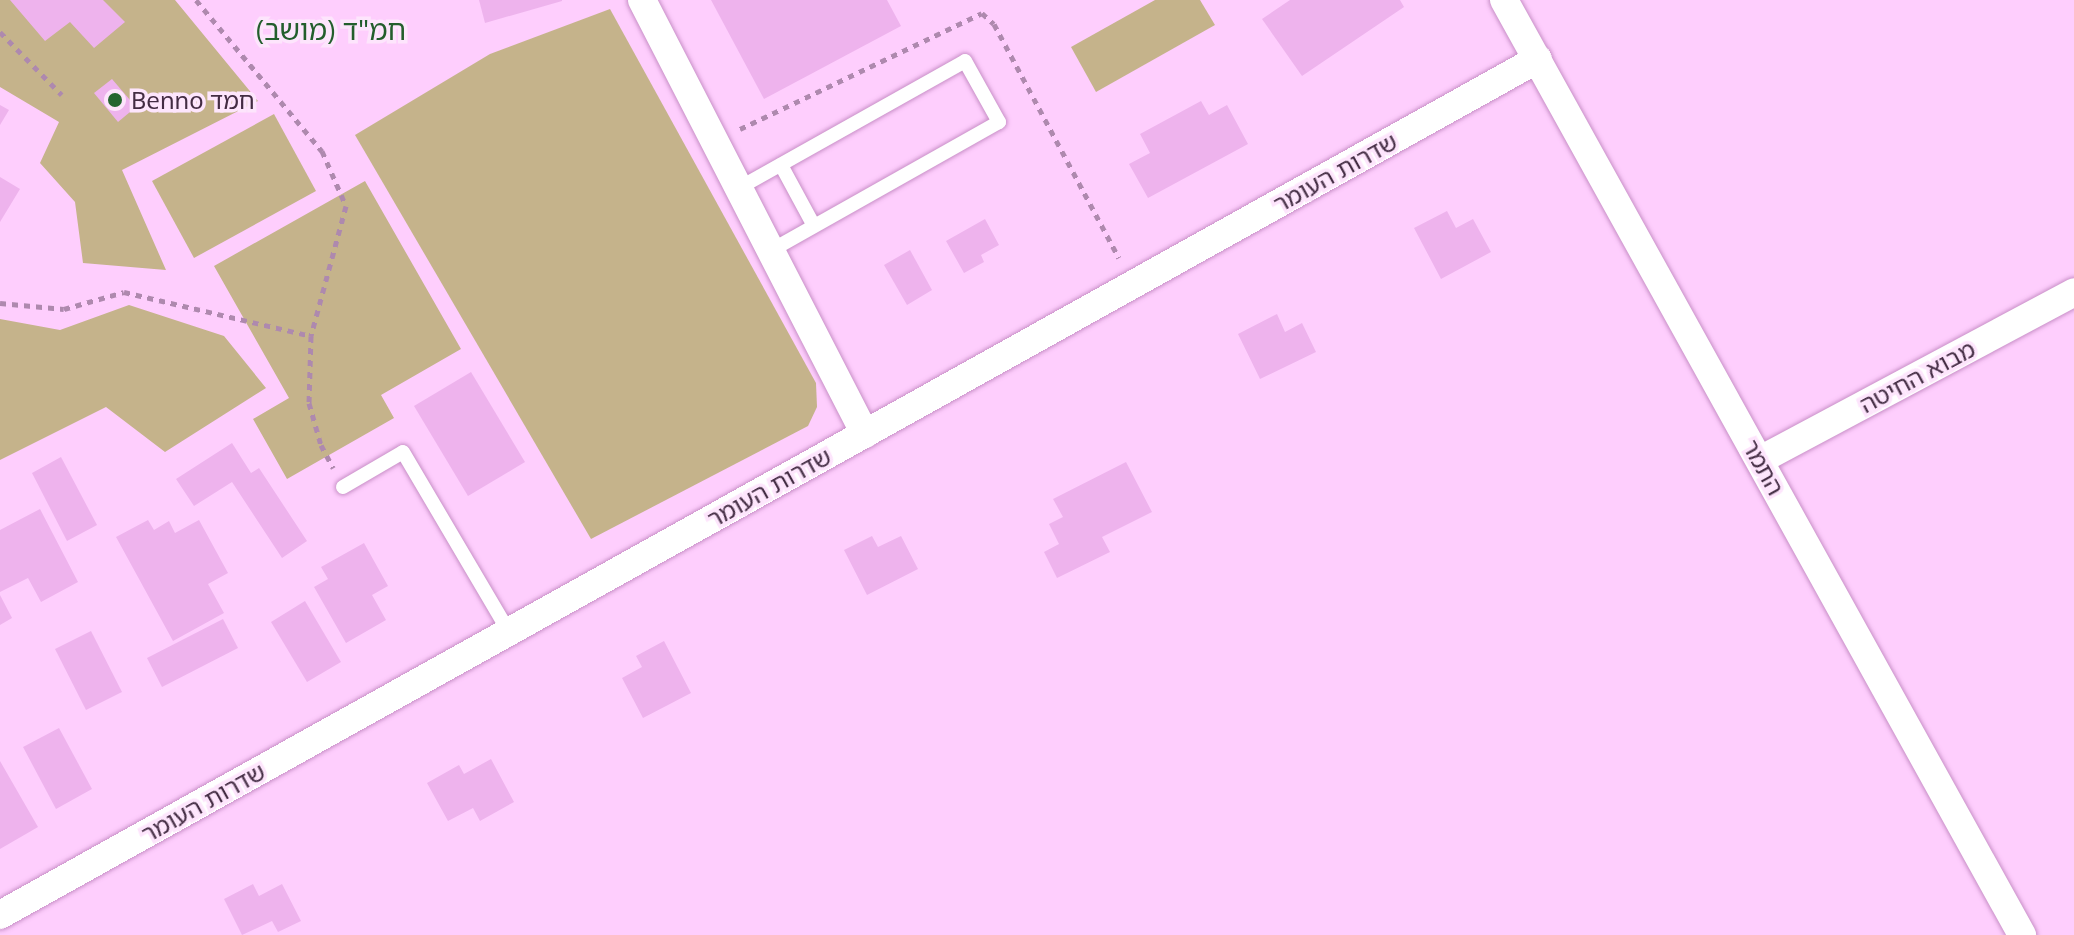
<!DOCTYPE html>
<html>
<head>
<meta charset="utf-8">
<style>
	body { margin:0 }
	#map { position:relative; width:2074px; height:935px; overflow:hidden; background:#fecefd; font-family:Georgia,"Noto Sans Hebrew",serif }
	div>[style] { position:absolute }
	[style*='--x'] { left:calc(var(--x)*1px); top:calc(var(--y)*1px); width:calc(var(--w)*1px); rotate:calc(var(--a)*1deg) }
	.green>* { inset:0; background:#c5b38b }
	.building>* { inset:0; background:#eeb3ed }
	.path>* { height:5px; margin-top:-2.5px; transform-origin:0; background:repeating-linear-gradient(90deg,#ae89ae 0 6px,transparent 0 12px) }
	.roads { filter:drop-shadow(0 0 2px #c88fc7) drop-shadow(0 0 2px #c88fc7) }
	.lane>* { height:14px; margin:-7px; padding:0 7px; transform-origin:7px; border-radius:7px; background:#fff }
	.street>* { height:28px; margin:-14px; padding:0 14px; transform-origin:14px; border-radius:14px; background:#fff }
	.dots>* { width:22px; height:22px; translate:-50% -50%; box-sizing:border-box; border:4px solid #fde5fc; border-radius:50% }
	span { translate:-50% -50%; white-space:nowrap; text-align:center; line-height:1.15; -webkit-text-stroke:7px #fde5fc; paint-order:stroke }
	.poi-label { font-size:24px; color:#432c43 }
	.left { translate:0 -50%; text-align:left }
	.street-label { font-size:24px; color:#432c43 }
	.quarter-label { font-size:28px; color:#235e2c }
</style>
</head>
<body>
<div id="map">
	<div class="green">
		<div style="clip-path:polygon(0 0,175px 0,258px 101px,122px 170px,166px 270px,83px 263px,75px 202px,40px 163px,59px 122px,0 87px)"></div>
		<div style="clip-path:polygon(1155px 0,1200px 0,1215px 25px,1096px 92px,1071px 47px)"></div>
		<div style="clip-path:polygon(610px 9px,816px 383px,817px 407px,808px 426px,591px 539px,355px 135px,490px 54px)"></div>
		<div style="clip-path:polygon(274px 114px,316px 191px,194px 258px,152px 181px)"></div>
		<div style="clip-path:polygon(365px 181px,461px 349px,381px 395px,394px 418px,287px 479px,253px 419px,289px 398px,214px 266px)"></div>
		<div style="clip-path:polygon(129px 305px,224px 336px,266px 388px,165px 452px,106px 407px,0 460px,0 319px,60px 330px)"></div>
	</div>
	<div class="building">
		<div style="clip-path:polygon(10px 0,103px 0,125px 22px,94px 48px,70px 22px,45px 41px)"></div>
		<div style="clip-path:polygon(479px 0,562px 0,562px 1px,485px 23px)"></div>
		<div style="clip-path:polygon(711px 0,887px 0,901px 26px,764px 99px)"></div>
		<div style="clip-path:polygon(1290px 0,1400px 0,1404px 7px,1302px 76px,1262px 19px)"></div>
		<div style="clip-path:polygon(112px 79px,136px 107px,118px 122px,94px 93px)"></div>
		<div style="clip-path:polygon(1201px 101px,1209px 115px,1227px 105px,1248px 144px,1148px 198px,1129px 164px,1150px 153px,1140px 134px)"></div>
		<div style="clip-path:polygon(0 105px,9px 110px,0 125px)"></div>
		<div style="clip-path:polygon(0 177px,20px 189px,0 222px)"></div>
		<div style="clip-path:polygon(1447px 211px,1456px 228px,1473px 219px,1491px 252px,1441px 279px,1414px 228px)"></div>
		<div style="clip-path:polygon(985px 219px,999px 245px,981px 255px,984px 262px,964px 273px,946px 241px)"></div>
		<div style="clip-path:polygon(910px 250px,932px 290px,907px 305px,884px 265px)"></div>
		<div style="clip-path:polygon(1277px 314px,1285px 332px,1302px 323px,1316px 352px,1260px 379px,1238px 334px)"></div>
		<div style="clip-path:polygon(471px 372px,525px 462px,468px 496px,414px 406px)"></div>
		<div style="clip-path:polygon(232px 443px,251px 473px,259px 468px,307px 541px,282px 558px,232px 482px,194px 506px,176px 479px)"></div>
		<div style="clip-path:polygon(61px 457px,97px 525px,67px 541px,32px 473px)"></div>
		<div style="clip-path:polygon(1126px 462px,1152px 512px,1102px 537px,1110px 552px,1057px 578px,1044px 552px,1059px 544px,1049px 524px,1063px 517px,1053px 499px)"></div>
		<div style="clip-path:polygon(40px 509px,78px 582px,41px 602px,28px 578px,0 592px,0 530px)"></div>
		<div style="clip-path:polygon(148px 520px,154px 530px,169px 521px,175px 533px,199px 520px,228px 573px,208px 584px,224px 613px,173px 641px,116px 537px)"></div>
		<div style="clip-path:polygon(872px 536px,878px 547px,901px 536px,918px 569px,867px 595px,844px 550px)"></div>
		<div style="clip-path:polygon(364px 543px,388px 586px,372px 595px,386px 620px,346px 643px,314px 587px,328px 579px,321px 567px)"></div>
		<div style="clip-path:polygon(0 595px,12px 618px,0 625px)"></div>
		<div style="clip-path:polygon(305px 601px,341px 662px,307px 682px,271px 622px)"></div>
		<div style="clip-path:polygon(223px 619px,238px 648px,162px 687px,147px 658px)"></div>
		<div style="clip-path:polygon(91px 631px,122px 692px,86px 710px,55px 649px)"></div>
		<div style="clip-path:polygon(664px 641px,691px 693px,643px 718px,622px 678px,642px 667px,636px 656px)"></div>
		<div style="clip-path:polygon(59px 728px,92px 789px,56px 809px,23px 747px)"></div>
		<div style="clip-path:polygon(491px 759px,514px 802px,480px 821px,473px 808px,448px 821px,427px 783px,459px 765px,464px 774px)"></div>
		<div style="clip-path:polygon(0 761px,38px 827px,0 849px)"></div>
		<div style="clip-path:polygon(253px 884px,259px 896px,282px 884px,301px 921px,278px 932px,272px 921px,242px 935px,224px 899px)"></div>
	</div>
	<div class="path">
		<div style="--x:196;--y:0;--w:197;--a:50.2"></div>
		<div style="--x:322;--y:151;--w:60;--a:66.4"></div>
		<div style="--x:346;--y:206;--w:135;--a:105.1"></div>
		<div style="--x:0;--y:32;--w:88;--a:45.5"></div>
		<div style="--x:740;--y:129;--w:268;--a:-25.6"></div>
		<div style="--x:982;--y:13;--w:16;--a:43"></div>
		<div style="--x:994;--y:24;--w:265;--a:61.9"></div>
		<div style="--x:0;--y:303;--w:64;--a:5.4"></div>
		<div style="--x:64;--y:309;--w:62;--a:-15.8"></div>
		<div style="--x:124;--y:292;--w:192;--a:13.2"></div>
		<div style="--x:311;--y:336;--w:67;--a:91.7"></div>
		<div style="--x:309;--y:403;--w:44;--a:74.1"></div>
		<div style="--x:321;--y:445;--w:26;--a:62"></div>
	</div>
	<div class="roads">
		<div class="lane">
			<div style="--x:781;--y:165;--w:69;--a:61.6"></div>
			<div style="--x:739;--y:188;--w:259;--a:-29.3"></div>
			<div style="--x:965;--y:61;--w:70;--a:60.9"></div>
			<div style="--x:999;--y:122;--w:263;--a:150.6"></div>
			<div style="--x:343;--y:487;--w:69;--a:-30.3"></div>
			<div style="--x:403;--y:452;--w:209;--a:59.5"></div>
		</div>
		<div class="street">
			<div style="--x:642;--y:0;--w:488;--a:62.8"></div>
			<div style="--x:1504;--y:0;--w:1069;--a:61.01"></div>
			<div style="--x:1760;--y:460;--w:356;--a:-28.1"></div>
			<div style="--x:0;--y:915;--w:1760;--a:-29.1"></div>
		</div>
	</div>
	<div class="dots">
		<div style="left:115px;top:100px;background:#256630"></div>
	</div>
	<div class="poi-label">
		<span class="left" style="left:131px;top:100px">Benno חמד</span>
	</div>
	<div class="street-label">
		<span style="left:1335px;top:172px;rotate:-29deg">שדרות העומר</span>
		<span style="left:1917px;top:376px;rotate:-28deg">מבוא החיטה</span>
		<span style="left:1764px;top:467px;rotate:61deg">התמר</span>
		<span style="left:769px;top:487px;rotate:-29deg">שדרות העומר</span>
		<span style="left:203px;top:802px;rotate:-29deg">שדרות העומר</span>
	</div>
	<div class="quarter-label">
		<span style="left:331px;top:29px">חמ"ד (מושב)</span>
	</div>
</div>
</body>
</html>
